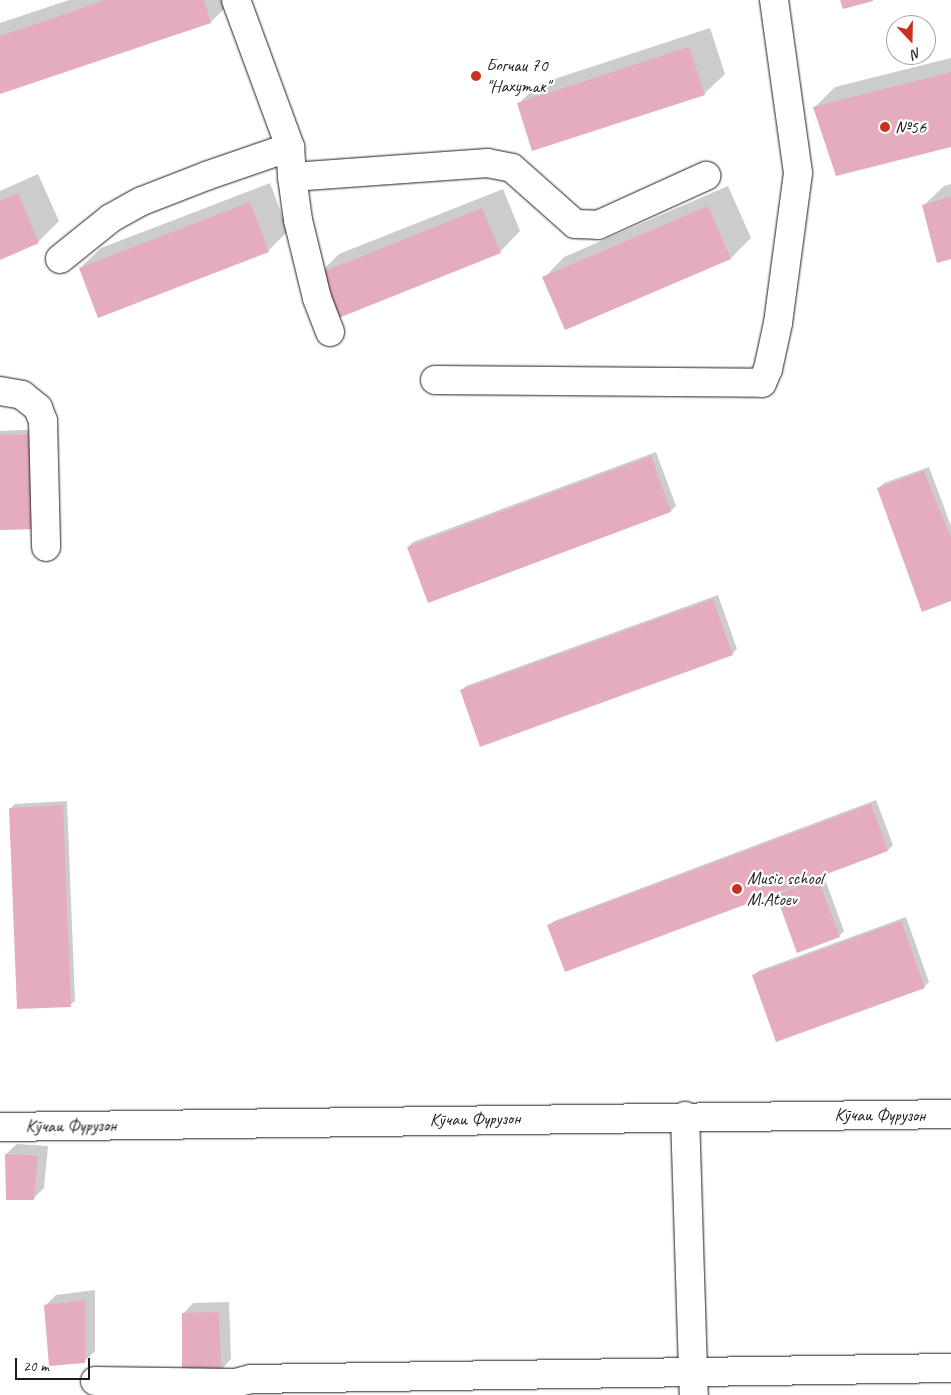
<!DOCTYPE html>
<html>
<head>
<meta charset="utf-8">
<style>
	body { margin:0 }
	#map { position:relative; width:951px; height:1395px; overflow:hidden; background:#fff; font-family:Caveat,sans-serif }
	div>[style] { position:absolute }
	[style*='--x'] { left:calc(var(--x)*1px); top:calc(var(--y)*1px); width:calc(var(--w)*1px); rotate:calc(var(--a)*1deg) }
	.shadow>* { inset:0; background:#0003 }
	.building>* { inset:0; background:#e5acbe }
	.roads { filter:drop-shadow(0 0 1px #1c1c1c) drop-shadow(0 0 1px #1c1c1c) }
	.street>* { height:28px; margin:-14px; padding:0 14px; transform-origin:14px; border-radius:14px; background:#fff }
	.dots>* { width:14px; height:14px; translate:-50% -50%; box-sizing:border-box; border:2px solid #fff; border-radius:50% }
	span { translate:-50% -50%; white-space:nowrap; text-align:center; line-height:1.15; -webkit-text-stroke:4.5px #fff; paint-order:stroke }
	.poi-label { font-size:18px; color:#1c1c1c }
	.left { translate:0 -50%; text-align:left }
	.street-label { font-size:18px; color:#1c1c1c }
	.north { position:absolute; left:886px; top:15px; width:50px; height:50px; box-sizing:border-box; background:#fff; border:1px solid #a4a4a4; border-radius:50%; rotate:159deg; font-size:14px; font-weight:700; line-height:20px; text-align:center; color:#1c1c1c }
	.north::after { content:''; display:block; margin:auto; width:18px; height:22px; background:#c8321e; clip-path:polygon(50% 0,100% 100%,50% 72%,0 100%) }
	.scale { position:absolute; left:15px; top:1358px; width:75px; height:22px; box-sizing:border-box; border:2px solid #1c1c1c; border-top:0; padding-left:6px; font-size:15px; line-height:18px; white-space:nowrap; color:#1c1c1c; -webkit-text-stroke:4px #fff; paint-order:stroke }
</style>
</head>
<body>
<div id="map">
	<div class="shadow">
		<div style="clip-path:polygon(69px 0,230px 0,231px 2px,211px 22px,0 93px,0 23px)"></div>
		<div style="clip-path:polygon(710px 28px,725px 74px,704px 94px,518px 104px,539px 84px)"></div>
		<div style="clip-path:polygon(951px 58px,951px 146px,815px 107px,835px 87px)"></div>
		<div style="clip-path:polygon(38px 174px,59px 221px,38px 242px,0 259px,0 191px)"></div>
		<div style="clip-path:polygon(270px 183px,288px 231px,268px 251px,80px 268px,101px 248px)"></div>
		<div style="clip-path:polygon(951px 184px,951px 258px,923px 206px,944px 186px)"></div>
		<div style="clip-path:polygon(728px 186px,751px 238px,731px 258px,566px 329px,544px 278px,564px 257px)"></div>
		<div style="clip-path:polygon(503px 189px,520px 231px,500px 252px,319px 274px,339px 254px)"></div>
		<div style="clip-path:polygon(44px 429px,0 529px,0 431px)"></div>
		<div style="clip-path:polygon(656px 452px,676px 506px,671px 511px,428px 601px,408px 547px,413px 542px)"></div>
		<div style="clip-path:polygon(929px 467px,951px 526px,951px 600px,879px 488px,884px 483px)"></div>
		<div style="clip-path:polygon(718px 595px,737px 649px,732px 654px,461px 691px,466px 686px)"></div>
		<div style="clip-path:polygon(876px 800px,893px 845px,888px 850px,823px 874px,844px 931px,839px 936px,777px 896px,785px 888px,549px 925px,554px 921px)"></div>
		<div style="clip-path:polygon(67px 801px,75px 1001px,70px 1005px,10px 809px,15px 804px)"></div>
		<div style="clip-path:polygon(906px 917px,929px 982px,924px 987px,753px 976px,758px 971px)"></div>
		<div style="clip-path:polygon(17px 1144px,48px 1146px,44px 1188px,34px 1198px,6px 1154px)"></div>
		<div style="clip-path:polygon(95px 1290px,95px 1351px,84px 1362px,46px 1305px,56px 1295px)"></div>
		<div style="clip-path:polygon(229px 1302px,231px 1359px,221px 1370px,183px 1314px,193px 1303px)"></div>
	</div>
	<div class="building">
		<div style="clip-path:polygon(106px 0,204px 0,211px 23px,0 94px,0 36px)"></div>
		<div style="clip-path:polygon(840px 0,873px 0,873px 1px,843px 9px)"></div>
		<div style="clip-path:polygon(689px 47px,705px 95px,532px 151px,517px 103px)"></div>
		<div style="clip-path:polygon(951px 72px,951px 147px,836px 176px,813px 107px)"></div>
		<div style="clip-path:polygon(18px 193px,39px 243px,0 260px,0 201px)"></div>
		<div style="clip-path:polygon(951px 197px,951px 259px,937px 263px,922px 205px)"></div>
		<div style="clip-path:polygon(250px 202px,269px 252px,98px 318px,79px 268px)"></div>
		<div style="clip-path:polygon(708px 206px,731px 259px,565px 330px,542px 277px)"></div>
		<div style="clip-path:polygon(482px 208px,501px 253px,336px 319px,318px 274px)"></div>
		<div style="clip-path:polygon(39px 434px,42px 529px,0 530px,0 435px)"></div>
		<div style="clip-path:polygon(651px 456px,671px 512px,428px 603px,407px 547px)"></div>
		<div style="clip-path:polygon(924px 471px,951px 538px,951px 601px,922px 612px,877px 488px)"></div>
		<div style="clip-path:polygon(713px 599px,733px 655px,480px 747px,460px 690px)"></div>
		<div style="clip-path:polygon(871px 804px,888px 851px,565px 972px,547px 925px)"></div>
		<div style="clip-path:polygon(63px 805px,71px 1007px,17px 1009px,9px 808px)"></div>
		<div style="clip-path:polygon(818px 879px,840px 937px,797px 953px,776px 895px)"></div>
		<div style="clip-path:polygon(901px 921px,925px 988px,776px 1042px,752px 975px)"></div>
		<div style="clip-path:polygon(5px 1154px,38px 1156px,34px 1200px,6px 1200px)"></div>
		<div style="clip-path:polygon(85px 1300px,85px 1363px,49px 1366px,44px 1305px)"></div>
		<div style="clip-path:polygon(219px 1312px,221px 1371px,182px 1370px,182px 1313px)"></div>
	</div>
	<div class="roads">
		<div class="street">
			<div style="--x:236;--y:0;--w:157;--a:69.8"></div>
			<div style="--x:60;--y:259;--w:65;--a:-38.8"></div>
			<div style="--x:111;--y:218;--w:35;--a:-29"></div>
			<div style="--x:142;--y:201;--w:69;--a:-21.3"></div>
			<div style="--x:206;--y:176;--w:89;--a:-19"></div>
			<div style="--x:290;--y:147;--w:30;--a:86"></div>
			<div style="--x:330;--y:332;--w:36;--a:-111"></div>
			<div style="--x:317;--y:298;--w:80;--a:-103.7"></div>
			<div style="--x:298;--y:220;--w:43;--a:-97.9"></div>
			<div style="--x:292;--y:177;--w:196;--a:-4.1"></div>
			<div style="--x:487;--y:163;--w:25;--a:11"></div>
			<div style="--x:512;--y:168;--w:84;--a:41.6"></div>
			<div style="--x:575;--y:224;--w:23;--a:2"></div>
			<div style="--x:598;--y:225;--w:119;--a:-24.4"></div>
			<div style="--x:435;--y:380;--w:327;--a:0.5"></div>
			<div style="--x:762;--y:383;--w:15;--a:-67"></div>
			<div style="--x:768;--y:369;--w:47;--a:-77.7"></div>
			<div style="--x:778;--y:323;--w:151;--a:-82.4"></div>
			<div style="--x:798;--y:173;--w:175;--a:-97.9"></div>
			<div style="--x:0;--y:391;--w:22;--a:10"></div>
			<div style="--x:22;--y:395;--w:21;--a:39"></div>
			<div style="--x:38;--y:408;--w:14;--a:69"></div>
			<div style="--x:43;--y:421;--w:126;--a:88.6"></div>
			<div style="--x:685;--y:1116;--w:279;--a:88.2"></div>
			<div style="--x:0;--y:1127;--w:951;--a:-0.78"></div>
			<div style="--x:95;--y:1381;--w:140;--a:0.8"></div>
			<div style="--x:226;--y:1395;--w:15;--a:-53"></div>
			<div style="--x:235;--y:1383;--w:16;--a:-14"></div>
			<div style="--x:251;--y:1379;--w:700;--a:-0.9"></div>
		</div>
	</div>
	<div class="dots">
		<div style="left:476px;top:76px;background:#c8321e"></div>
		<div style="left:885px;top:127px;background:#c8321e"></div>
		<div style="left:737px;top:889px;background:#c8321e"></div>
	</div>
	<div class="poi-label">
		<span class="left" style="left:486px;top:76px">Богчаи 70<br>"Нахутак"</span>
		<span class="left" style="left:895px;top:127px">№56</span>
		<span class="left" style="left:747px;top:889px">Music school<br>M.Atoev</span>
	</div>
	<div class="street-label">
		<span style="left:880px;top:1115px">Кӯчаи Фурузон</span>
		<span style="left:475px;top:1119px;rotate:-1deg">Кӯчаи Фурузон</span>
		<span style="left:71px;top:1126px;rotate:-1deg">Кӯчаи Фурузон</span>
	</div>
	<div class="north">N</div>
	<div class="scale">20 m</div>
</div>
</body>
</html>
